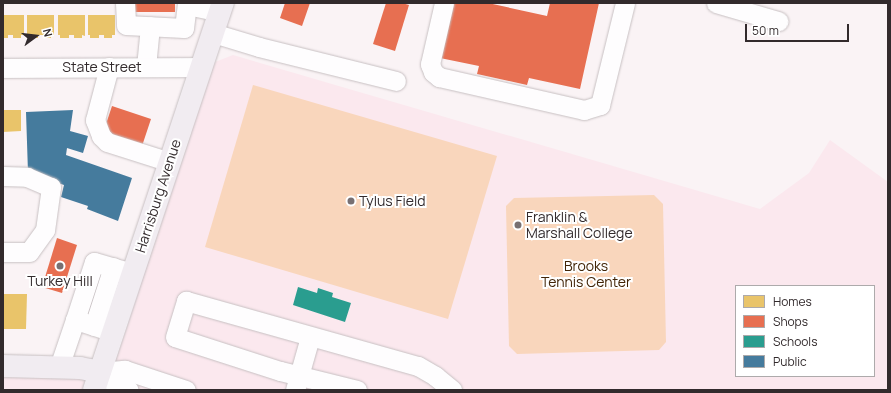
<!DOCTYPE html>
<html>
<head>
<meta charset="utf-8">
<style>
	body { margin:0 }
	#map { position:relative; width:891px; height:393px; overflow:hidden; background:#faf3f5; font-family:Manrope,sans-serif }
	div>[style] { position:absolute }
	[style*='--x'] { left:calc(var(--x)*1px); top:calc(var(--y)*1px); width:calc(var(--w)*1px); rotate:calc(var(--a)*1deg) }
	.built>* { inset:0; background:#fbe8ee }
	.green>* { inset:0; background:#f9d6bc }
	.homes>* { inset:0; background:#e9c46a }
	.shops>* { inset:0; background:#e76f51 }
	.schools>* { inset:0; background:#2a9d8f }
	.public>* { inset:0; background:#457b9d }
	.roads { filter:drop-shadow(0 0 1px #c7c0c2) drop-shadow(0 0 1px #c7c0c2) }
	.minor>* { height:19px; margin:-9.5px; padding:0 9.5px; transform-origin:9.5px; border-radius:9.5px; background:#fefdfe }
	.major>* { height:22px; margin:-11px; padding:0 11px; transform-origin:11px; border-radius:11px; background:#f1ecf1 }
	.dots>* { width:11px; height:11px; translate:-50% -50%; box-sizing:border-box; border:2px solid #fff; border-radius:50% }
	span { translate:-50% -50%; white-space:nowrap; text-align:center; line-height:1.15; -webkit-text-stroke:4px #fff; paint-order:stroke }
	.street-label { font-size:14px; color:#322a2c }
	.poi-label { font-size:14px; color:#322a2c }
	.left { translate:0 -50%; text-align:left }
	.park-label { font-size:14px; color:#422507 }
	.frame { position:absolute; inset:0; border:4px solid #322a2c; pointer-events:none }
	.legend { position:absolute; left:735px; top:285px; width:140px; height:92px; box-sizing:border-box; background:#fff; border:1px solid #adaaab; margin:0; padding:5px 7px; list-style:none; font-size:12px; color:#322a2c }
	.legend li { display:flex; align-items:center; gap:8px; height:20px }
	.legend b { width:20px; border:1px solid #adaaab }
	.north { position:absolute; left:16px; top:16px; width:40px; height:40px; -webkit-text-stroke:3px #fff; paint-order:stroke; rotate:75deg; font-size:11px; font-weight:700; line-height:16px; text-align:center; color:#322a2c }
	.north::after { content:''; display:block; margin:auto; width:14px; height:18px; background:#322a2c; clip-path:polygon(50% 0,100% 100%,50% 72%,0 100%) }
	.scale { position:absolute; left:745px; top:24px; width:104px; height:18px; box-sizing:border-box; border:2px solid #322a2c; border-top:0; padding-left:5px; font-size:12px; line-height:14px; white-space:nowrap; color:#322a2c; -webkit-text-stroke:3px #fff; paint-order:stroke }
</style>
</head>
<body>
<div id="map">
	<div class="built">
		<div style="clip-path:polygon(evenodd,233px 55px,760px 209px,809px 173px,830px 140px,888px 182px,888px 390px,3px 390px,3px 366px,100px 372px,202px 67px,233px 55px,736px 286px,874px 286px,874px 376px,736px 376px,736px 286px)"></div>
	</div>
	<div class="green">
		<div style="clip-path:polygon(253px 85px,497px 156px,448px 319px,205px 247px)"></div>
		<div style="clip-path:polygon(654px 195px,663px 204px,666px 342px,659px 350px,517px 354px,509px 346px,506px 206px,514px 198px)"></div>
	</div>
	<div class="homes">
		<div style="clip-path:polygon(3px 15px,24px 15px,24px 35px,21px 35px,21px 38px,13px 38px,13px 35px,8px 35px,8px 38px,3px 38px)"></div>
		<div style="clip-path:polygon(27px 15px,54px 15px,54px 35px,51px 35px,51px 38px,43px 38px,43px 35px,38px 35px,38px 38px,29px 38px,29px 35px,27px 35px)"></div>
		<div style="clip-path:polygon(58px 15px,85px 15px,85px 36px,82px 35px,82px 38px,74px 38px,74px 35px,69px 35px,69px 38px,60px 38px,60px 35px,58px 35px)"></div>
		<div style="clip-path:polygon(88px 15px,115px 15px,115px 35px,112px 35px,112px 38px,104px 38px,104px 35px,99px 35px,99px 38px,90px 38px,90px 35px,88px 35px)"></div>
		<div style="clip-path:polygon(3px 110px,21px 110px,21px 131px,3px 132px)"></div>
		<div style="clip-path:polygon(4px 294px,27px 294px,26px 329px,4px 329px)"></div>
	</div>
	<div class="shops">
		<div style="clip-path:polygon(131px 3px,175px 3px,175px 12px,131px 12px)"></div>
		<div style="clip-path:polygon(285px 3px,310px 3px,302px 26px,280px 18px)"></div>
		<div style="clip-path:polygon(386px 3px,402px 3px,409px 5px,395px 51px,373px 44px)"></div>
		<div style="clip-path:polygon(452px 3px,488px 3px,547px 16px,550px 3px,599px 3px,580px 89px,529px 78px,527px 85px,477px 74px,479px 66px,440px 58px)"></div>
		<div style="clip-path:polygon(112px 106px,151px 119px,142px 146px,103px 133px)"></div>
		<div style="clip-path:polygon(57px 238px,77px 245px,62px 293px,42px 287px)"></div>
	</div>
	<div class="schools">
		<div style="clip-path:polygon(298px 287px,317px 293px,318px 288px,333px 293px,332px 297px,351px 303px,345px 322px,293px 305px)"></div>
	</div>
	<div class="public">
		<div style="clip-path:polygon(73px 110px,70px 131px,88px 136px,83px 153px,67px 148px,66px 155px,132px 178px,118px 221px,87px 209px,88px 206px,61px 197px,64px 185px,28px 173px,26px 112px)"></div>
	</div>
	<div class="roads">
		<div class="minor">
			<div style="--x:125;--y:3;--w:22;--a:87"></div>
			<div style="--x:126;--y:25;--w:58;--a:3"></div>
			<div style="--x:184;--y:28;--w:23;--a:-83"></div>
			<div style="--x:187;--y:5;--w:34;--a:12"></div>
			<div style="--x:444;--y:3;--w:63;--a:102.9"></div>
			<div style="--x:430;--y:64;--w:9;--a:69"></div>
			<div style="--x:433;--y:72;--w:8;--a:40"></div>
			<div style="--x:439;--y:77;--w:149;--a:12.8"></div>
			<div style="--x:584;--y:110;--w:17;--a:-17"></div>
			<div style="--x:600;--y:105;--w:105;--a:-76.2"></div>
			<div style="--x:716;--y:3;--w:65;--a:16.2"></div>
			<div style="--x:213;--y:33;--w:48;--a:16.9"></div>
			<div style="--x:259;--y:47;--w:141;--a:13.9"></div>
			<div style="--x:109;--y:67;--w:55;--a:104.8"></div>
			<div style="--x:95;--y:120;--w:17;--a:69"></div>
			<div style="--x:101;--y:136;--w:8;--a:45"></div>
			<div style="--x:107;--y:142;--w:66;--a:17.6"></div>
			<div style="--x:146;--y:67;--w:41;--a:-84.4"></div>
			<div style="--x:3;--y:68;--w:199;--a:-0.3"></div>
			<div style="--x:3;--y:176;--w:24;--a:2"></div>
			<div style="--x:27;--y:177;--w:26;--a:23"></div>
			<div style="--x:51;--y:187;--w:43;--a:97.9"></div>
			<div style="--x:45;--y:230;--w:27;--a:126"></div>
			<div style="--x:29;--y:252;--w:26;--a:180"></div>
			<div style="--x:94;--y:326;--w:62;--a:-72.1"></div>
			<div style="--x:113;--y:332;--w:40;--a:-162"></div>
			<div style="--x:75;--y:320;--w:61;--a:-71.9"></div>
			<div style="--x:94;--y:262;--w:40;--a:16"></div>
			<div style="--x:59;--y:367;--w:50;--a:-71.2"></div>
			<div style="--x:100;--y:372;--w:25;--a:-5"></div>
			<div style="--x:125;--y:370;--w:64;--a:18.2"></div>
			<div style="--x:100;--y:372;--w:25;--a:37"></div>
			<div style="--x:120;--y:387;--w:9;--a:18"></div>
			<div style="--x:295;--y:390;--w:55;--a:-74.2"></div>
			<div style="--x:357;--y:390;--w:79;--a:-166.1"></div>
			<div style="--x:280;--y:371;--w:110;--a:-162.1"></div>
			<div style="--x:175;--y:337;--w:38;--a:-73"></div>
			<div style="--x:186;--y:301;--w:241;--a:15.7"></div>
			<div style="--x:418;--y:366;--w:20;--a:30"></div>
			<div style="--x:435;--y:376;--w:22;--a:39"></div>
		</div>
		<div class="major">
			<div style="--x:3;--y:366;--w:77;--a:1.5"></div>
			<div style="--x:80;--y:368;--w:20;--a:11"></div>
			<div style="--x:94;--y:390;--w:408;--a:-71.6"></div>
		</div>
	</div>
	<div class="dots">
		<div style="left:351px;top:201px;background:#787072"></div>
		<div style="left:518px;top:225px;background:#787072"></div>
		<div style="left:60px;top:266px;background:#787072"></div>
	</div>
	<div class="street-label">
		<span style="left:102px;top:67px">State Street</span>
		<span style="left:158px;top:196px;rotate:-72deg">Harrisburg Avenue</span>
	</div>
	<div class="poi-label">
		<span class="left" style="left:359px;top:201px">Tylus Field</span>
		<span class="left" style="left:526px;top:225px">Franklin &amp;<br>Marshall College</span>
		<span style="left:60px;top:281px">Turkey Hill</span>
	</div>
	<div class="park-label">
		<span style="left:586px;top:274px">Brooks<br>Tennis Center</span>
	</div>
	<div class="frame"></div>
	<ul class="legend">
	<li><b style="height:11px;background:#e9c46a"></b>Homes</li>
	<li><b style="height:11px;background:#e76f51"></b>Shops</li>
	<li><b style="height:11px;background:#2a9d8f"></b>Schools</li>
	<li><b style="height:11px;background:#457b9d"></b>Public</li>
	</ul>
	<div class="north">N</div>
	<div class="scale">50 m</div>
</div>
</body>
</html>
